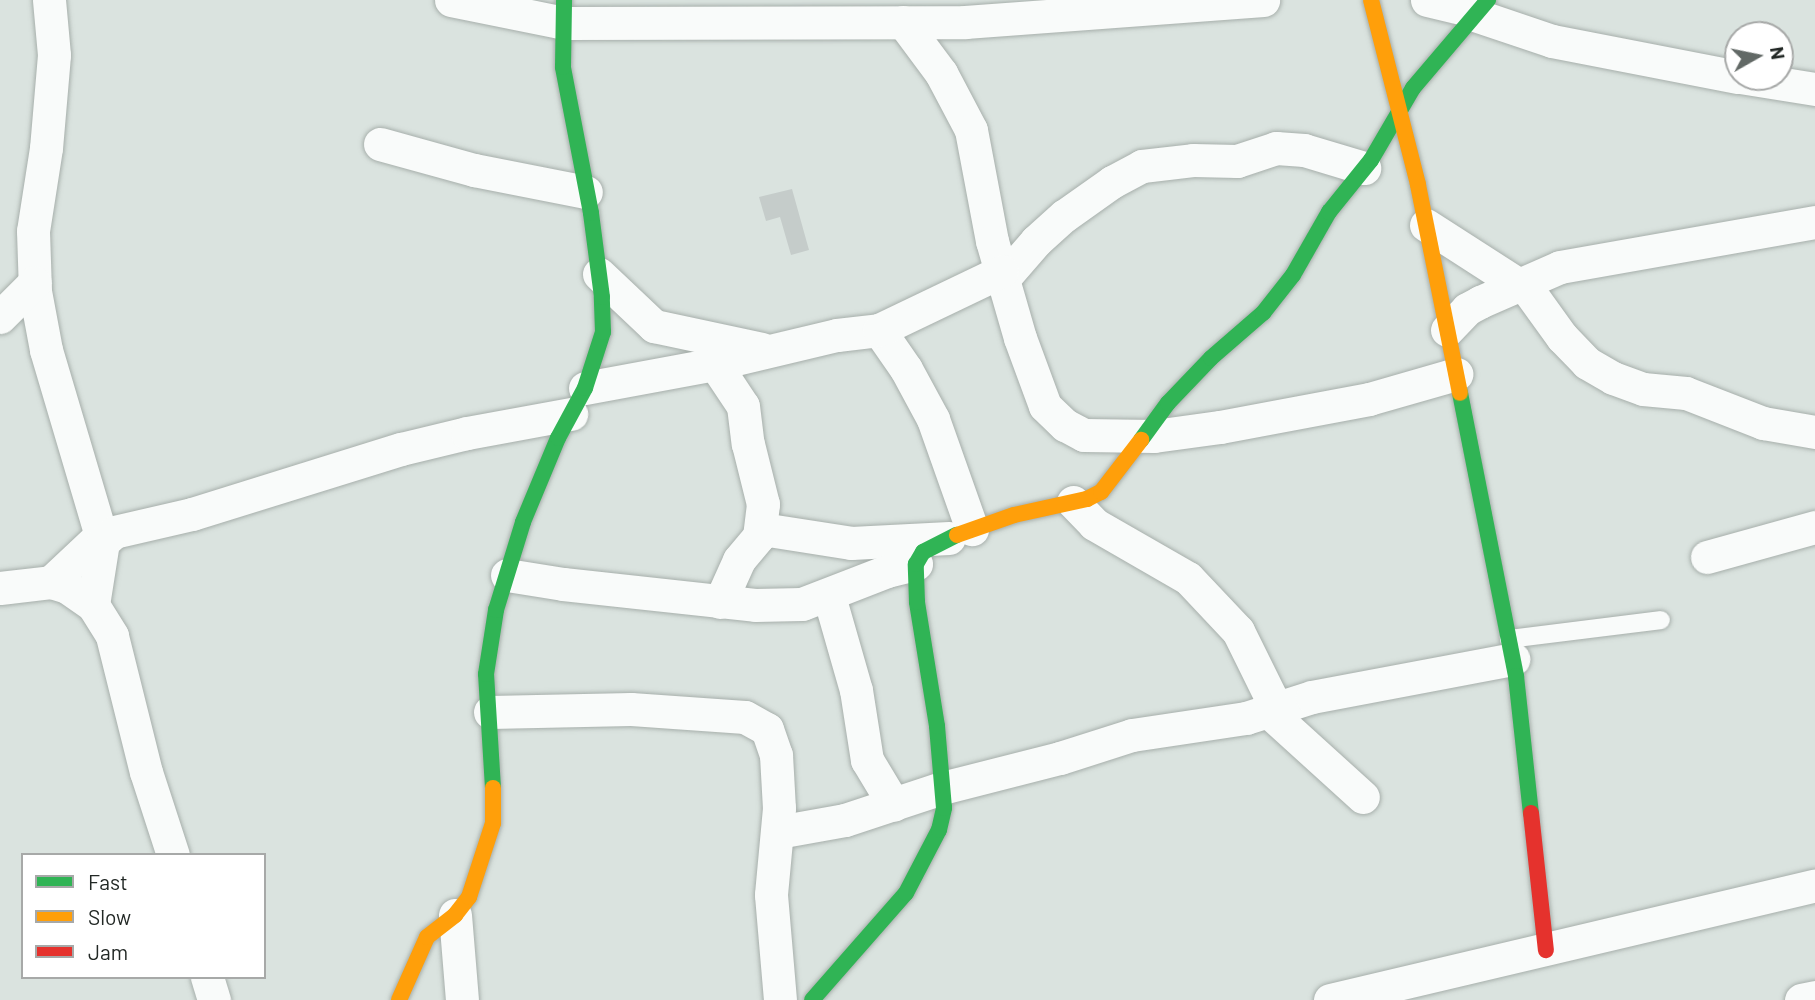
<!DOCTYPE html>
<html>
<head>
<meta charset="utf-8">
<style>
	body { margin:0 }
	#map { position:relative; width:1815px; height:1000px; overflow:hidden; background:#dae3df; font-family:Barlow,sans-serif }
	div>[style] { position:absolute }
	[style*='--x'] { left:calc(var(--x)*1px); top:calc(var(--y)*1px); width:calc(var(--w)*1px); rotate:calc(var(--a)*1deg) }
	.building>* { inset:0; background:#c5ccca }
	.roads { filter:drop-shadow(0 0 2px #a7afab) drop-shadow(0 0 2px #a7afab) }
	.lane>* { height:18px; margin:-9px; padding:0 9px; transform-origin:9px; border-radius:9px; background:#f9fbfa }
	.street>* { height:33px; margin:-16.5px; padding:0 16.5px; transform-origin:16.5px; border-radius:16.5px; background:#f9fbfa }
	.fast>* { height:16px; margin:-8px; padding:0 8px; transform-origin:8px; border-radius:8px; background:#30b455 }
	.slow>* { height:16px; margin:-8px; padding:0 8px; transform-origin:8px; border-radius:8px; background:#ff9f0a }
	.jam>* { height:16px; margin:-8px; padding:0 8px; transform-origin:8px; border-radius:8px; background:#e5322d }
	span { translate:-50% -50%; white-space:nowrap; text-align:center; line-height:1.15; -webkit-text-stroke:5px #fff; paint-order:stroke }
	.legend { position:absolute; left:21px; top:853px; width:245px; height:126px; box-sizing:border-box; background:#fff; border:2px solid #a7a9a8; margin:0; padding:9px 12px; list-style:none; font-size:21px; color:#222825 }
	.legend li { display:flex; align-items:center; gap:14px; height:35px }
	.legend b { width:35px; border:2px solid #a7a9a8 }
	.north { position:absolute; left:1724px; top:21px; width:70px; height:70px; box-sizing:border-box; background:#fff; border:2px solid #a7a9a8; border-radius:50%; rotate:81deg; font-size:19px; font-weight:700; line-height:28px; text-align:center; color:#222825 }
	.north::after { content:''; display:block; margin:auto; width:24px; height:32px; background:#626966; clip-path:polygon(50% 0,100% 100%,50% 72%,0 100%) }
</style>
</head>
<body>
<div id="map">
	<div class="building">
		<div style="clip-path:polygon(792px 189px,809px 250px,791px 255px,780px 217px,766px 221px,759px 197px)"></div>
	</div>
	<div class="roads">
		<div class="lane">
			<div style="--x:1509;--y:639;--w:153;--a:-7.1"></div>
		</div>
		<div class="street">
			<div style="--x:49;--y:0;--w:55;--a:84.8"></div>
			<div style="--x:54;--y:55;--w:93;--a:94.9"></div>
			<div style="--x:46;--y:148;--w:84;--a:98.9"></div>
			<div style="--x:33;--y:231;--w:60;--a:88.1"></div>
			<div style="--x:35;--y:291;--w:60;--a:79.4"></div>
			<div style="--x:46;--y:350;--w:200;--a:73.5"></div>
			<div style="--x:451;--y:0;--w:115;--a:11.5"></div>
			<div style="--x:564;--y:23;--w:401;--a:-0.1"></div>
			<div style="--x:965;--y:22;--w:299;--a:-4.2"></div>
			<div style="--x:1427;--y:0;--w:52;--a:13.2"></div>
			<div style="--x:1475;--y:15;--w:81;--a:18.7"></div>
			<div style="--x:1552;--y:41;--w:189;--a:11"></div>
			<div style="--x:903;--y:22;--w:64;--a:53.3"></div>
			<div style="--x:941;--y:73;--w:64;--a:62.2"></div>
			<div style="--x:971;--y:130;--w:113;--a:79.3"></div>
			<div style="--x:992;--y:241;--w:101;--a:73.9"></div>
			<div style="--x:1020;--y:338;--w:72;--a:69.8"></div>
			<div style="--x:1045;--y:406;--w:28;--a:44"></div>
			<div style="--x:1065;--y:425;--w:21;--a:28"></div>
			<div style="--x:1084;--y:435;--w:70;--a:0.8"></div>
			<div style="--x:1154;--y:436;--w:67;--a:-7.8"></div>
			<div style="--x:1220;--y:427;--w:152;--a:-10.6"></div>
			<div style="--x:1369;--y:399;--w:91;--a:-16"></div>
			<div style="--x:1740;--y:77;--w:76;--a:9.1"></div>
			<div style="--x:380;--y:144;--w:98;--a:15.5"></div>
			<div style="--x:474;--y:170;--w:114;--a:11.1"></div>
			<div style="--x:1426;--y:225;--w:111;--a:32.8"></div>
			<div style="--x:599;--y:274;--w:76;--a:43.4"></div>
			<div style="--x:654;--y:326;--w:110;--a:12"></div>
			<div style="--x:1004;--y:278;--w:49;--a:-49.1"></div>
			<div style="--x:1036;--y:241;--w:38;--a:-42"></div>
			<div style="--x:1064;--y:216;--w:59;--a:-35.3"></div>
			<div style="--x:1112;--y:182;--w:34;--a:-28"></div>
			<div style="--x:1142;--y:166;--w:51;--a:-6.7"></div>
			<div style="--x:1193;--y:160;--w:44;--a:1.3"></div>
			<div style="--x:1237;--y:161;--w:41;--a:-18.4"></div>
			<div style="--x:1276;--y:148;--w:28;--a:4"></div>
			<div style="--x:1304;--y:150;--w:63;--a:16.7"></div>
			<div style="--x:1523;--y:283;--w:67;--a:54.2"></div>
			<div style="--x:1562;--y:337;--w:36;--a:46"></div>
			<div style="--x:1587;--y:363;--w:30;--a:30"></div>
			<div style="--x:1613;--y:378;--w:32;--a:20"></div>
			<div style="--x:1643;--y:389;--w:43;--a:5.3"></div>
			<div style="--x:1686;--y:393;--w:83;--a:21.3"></div>
			<div style="--x:1763;--y:423;--w:53;--a:9.8"></div>
			<div style="--x:0;--y:317;--w:49;--a:-45"></div>
			<div style="--x:879;--y:330;--w:47;--a:55.3"></div>
			<div style="--x:906;--y:369;--w:57;--a:61.6"></div>
			<div style="--x:933;--y:419;--w:117;--a:70.5"></div>
			<div style="--x:1447;--y:330;--w:29;--a:-46"></div>
			<div style="--x:1467;--y:309;--w:15;--a:-28"></div>
			<div style="--x:1480;--y:302;--w:87;--a:-23.6"></div>
			<div style="--x:1560;--y:267;--w:259;--a:-10"></div>
			<div style="--x:715;--y:364;--w:50;--a:56.3"></div>
			<div style="--x:743;--y:406;--w:38;--a:83"></div>
			<div style="--x:748;--y:444;--w:62;--a:76"></div>
			<div style="--x:763;--y:504;--w:32;--a:97"></div>
			<div style="--x:759;--y:536;--w:31;--a:130"></div>
			<div style="--x:739;--y:560;--w:46;--a:114.3"></div>
			<div style="--x:585;--y:388;--w:132;--a:-10.5"></div>
			<div style="--x:715;--y:364;--w:125;--a:-13.4"></div>
			<div style="--x:837;--y:335;--w:42;--a:-6.8"></div>
			<div style="--x:879;--y:330;--w:136;--a:-25.6"></div>
			<div style="--x:1073;--y:502;--w:30;--a:46"></div>
			<div style="--x:1094;--y:524;--w:108;--a:29.9"></div>
			<div style="--x:1188;--y:578;--w:73;--a:46.7"></div>
			<div style="--x:1238;--y:631;--w:86;--a:63.7"></div>
			<div style="--x:762;--y:529;--w:90;--a:8.9"></div>
			<div style="--x:851;--y:543;--w:98;--a:-2.9"></div>
			<div style="--x:1707;--y:557;--w:112;--a:-15.5"></div>
			<div style="--x:507;--y:575;--w:57;--a:9.1"></div>
			<div style="--x:563;--y:584;--w:193;--a:6.2"></div>
			<div style="--x:755;--y:605;--w:47;--a:-1.2"></div>
			<div style="--x:802;--y:604;--w:91;--a:-21.2"></div>
			<div style="--x:887;--y:571;--w:30;--a:-14"></div>
			<div style="--x:51;--y:582;--w:69;--a:-43.2"></div>
			<div style="--x:0;--y:588;--w:51;--a:-6.7"></div>
			<div style="--x:51;--y:582;--w:17;--a:17"></div>
			<div style="--x:67;--y:587;--w:32;--a:35"></div>
			<div style="--x:93;--y:605;--w:36;--a:58"></div>
			<div style="--x:112;--y:636;--w:140;--a:76"></div>
			<div style="--x:146;--y:772;--w:87;--a:72"></div>
			<div style="--x:829;--y:596;--w:98;--a:74"></div>
			<div style="--x:856;--y:690;--w:71;--a:81.1"></div>
			<div style="--x:867;--y:760;--w:52;--a:59"></div>
			<div style="--x:93;--y:605;--w:64;--a:-81"></div>
			<div style="--x:103;--y:542;--w:15;--a:-42"></div>
			<div style="--x:114;--y:532;--w:80;--a:-13"></div>
			<div style="--x:192;--y:514;--w:219;--a:-17.3"></div>
			<div style="--x:401;--y:449;--w:68;--a:-13.6"></div>
			<div style="--x:467;--y:433;--w:106;--a:-10.4"></div>
			<div style="--x:1268;--y:711;--w:128;--a:42.2"></div>
			<div style="--x:490;--y:712;--w:141;--a:-1.2"></div>
			<div style="--x:631;--y:709;--w:114;--a:4"></div>
			<div style="--x:745;--y:717;--w:25;--a:29"></div>
			<div style="--x:767;--y:729;--w:28;--a:71"></div>
			<div style="--x:776;--y:755;--w:53;--a:86.8"></div>
			<div style="--x:779;--y:808;--w:87;--a:95.3"></div>
			<div style="--x:771;--y:895;--w:105;--a:85.1"></div>
			<div style="--x:778;--y:832;--w:68;--a:-10.2"></div>
			<div style="--x:845;--y:820;--w:102;--a:-18.3"></div>
			<div style="--x:942;--y:788;--w:122;--a:-14.3"></div>
			<div style="--x:1060;--y:758;--w:76;--a:-17.7"></div>
			<div style="--x:1132;--y:735;--w:115;--a:-8.5"></div>
			<div style="--x:1246;--y:718;--w:69;--a:-17.7"></div>
			<div style="--x:1312;--y:697;--w:205;--a:-10.7"></div>
			<div style="--x:455;--y:915;--w:85;--a:85.3"></div>
			<div style="--x:207;--y:977;--w:24;--a:73"></div>
			<div style="--x:1330;--y:1000;--w:498;--a:-13.3"></div>
			<div style="--x:1801;--y:1000;--w:14;--a:-12"></div>
		</div>
		<div class="fast">
			<div style="--x:1460;--y:393;--w:288;--a:78.8"></div>
			<div style="--x:1516;--y:676;--w:138;--a:83.8"></div>
			<div style="--x:1141;--y:440;--w:46;--a:-53.9"></div>
			<div style="--x:1168;--y:403;--w:62;--a:-46.3"></div>
			<div style="--x:1211;--y:358;--w:69;--a:-40.9"></div>
			<div style="--x:1263;--y:313;--w:48;--a:-51.7"></div>
			<div style="--x:1293;--y:275;--w:73;--a:-60.3"></div>
			<div style="--x:1329;--y:212;--w:67;--a:-51.1"></div>
			<div style="--x:1371;--y:160;--w:83;--a:-59.7"></div>
			<div style="--x:1413;--y:88;--w:116;--a:-49.6"></div>
			<div style="--x:493;--y:788;--w:114;--a:-93.5"></div>
			<div style="--x:486;--y:674;--w:65;--a:-81.1"></div>
			<div style="--x:496;--y:610;--w:92;--a:-72.9"></div>
			<div style="--x:523;--y:522;--w:91;--a:-67.4"></div>
			<div style="--x:558;--y:438;--w:57;--a:-61.6"></div>
			<div style="--x:585;--y:388;--w:59;--a:-72.2"></div>
			<div style="--x:603;--y:332;--w:35;--a:-92"></div>
			<div style="--x:602;--y:297;--w:85;--a:-97.5"></div>
			<div style="--x:591;--y:213;--w:149;--a:-100.9"></div>
			<div style="--x:563;--y:67;--w:67;--a:-89.1"></div>
			<div style="--x:812;--y:1000;--w:142;--a:-48.7"></div>
			<div style="--x:906;--y:893;--w:71;--a:-62.4"></div>
			<div style="--x:939;--y:830;--w:23;--a:-77"></div>
			<div style="--x:944;--y:808;--w:82;--a:-94.9"></div>
			<div style="--x:937;--y:726;--w:126;--a:-99.2"></div>
			<div style="--x:917;--y:602;--w:38;--a:-92"></div>
			<div style="--x:916;--y:564;--w:14;--a:-60"></div>
			<div style="--x:923;--y:552;--w:38;--a:-27"></div>
		</div>
		<div class="slow">
			<div style="--x:1371;--y:0;--w:191;--a:75.7"></div>
			<div style="--x:1418;--y:185;--w:212;--a:78.6"></div>
			<div style="--x:957;--y:535;--w:60;--a:-19.3"></div>
			<div style="--x:1014;--y:515;--w:75;--a:-12.4"></div>
			<div style="--x:1087;--y:499;--w:16;--a:-27"></div>
			<div style="--x:1101;--y:492;--w:66;--a:-52.4"></div>
			<div style="--x:399;--y:1000;--w:69;--a:-66"></div>
			<div style="--x:427;--y:937;--w:36;--a:-38"></div>
			<div style="--x:455;--y:915;--w:23;--a:-52"></div>
			<div style="--x:469;--y:897;--w:78;--a:-72"></div>
			<div style="--x:493;--y:823;--w:35;--a:-90"></div>
		</div>
		<div class="jam">
			<div style="--x:1531;--y:813;--w:138;--a:83.8"></div>
		</div>
	</div>
	<ul class="legend">
	<li><b style="height:9px;background:#30b455"></b>Fast</li>
	<li><b style="height:9px;background:#ff9f0a"></b>Slow</li>
	<li><b style="height:9px;background:#e5322d"></b>Jam</li>
	</ul>
	<div class="north">N</div>
</div>
</body>
</html>
